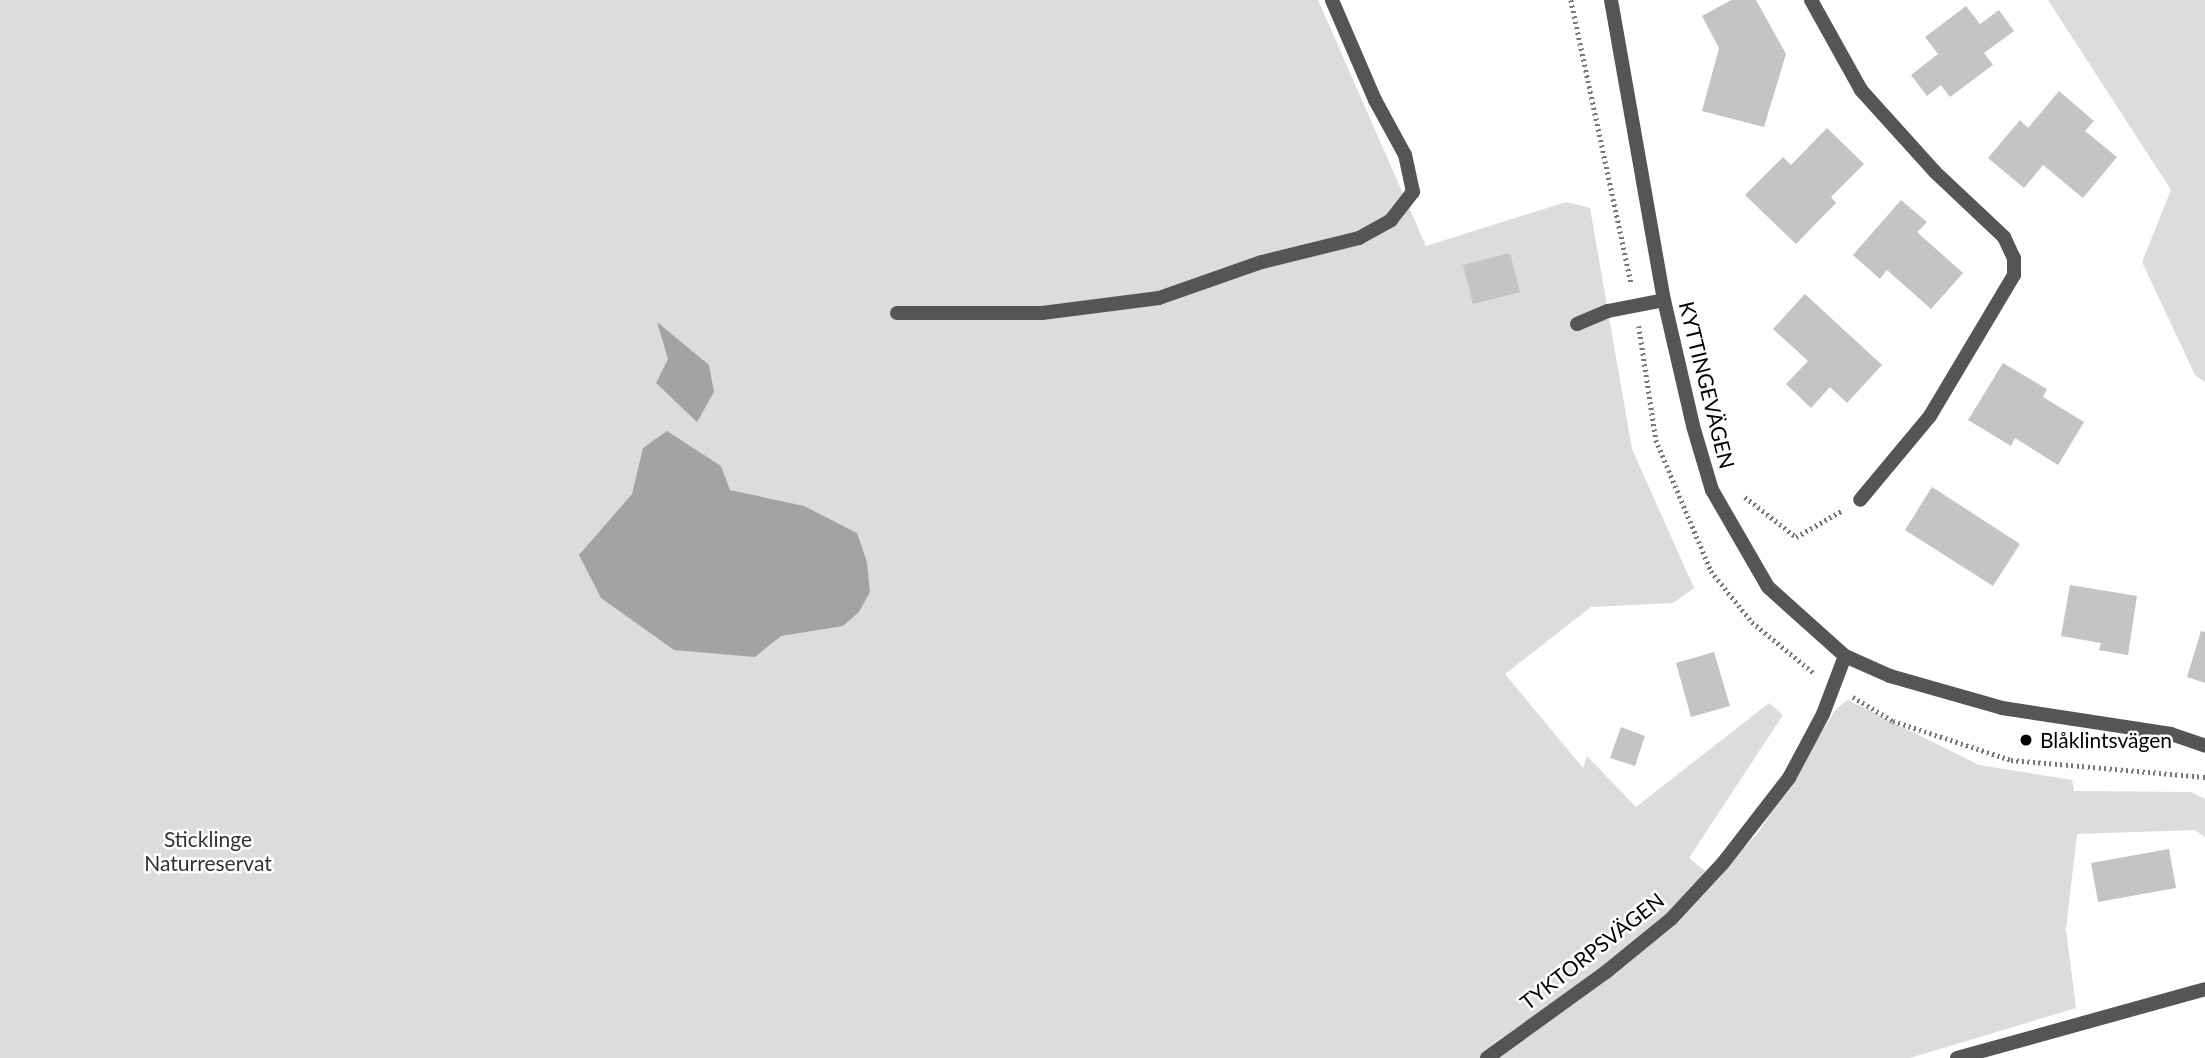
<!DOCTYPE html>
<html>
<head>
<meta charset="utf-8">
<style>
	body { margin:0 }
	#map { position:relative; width:2205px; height:1058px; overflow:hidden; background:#fff; font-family:Lato,sans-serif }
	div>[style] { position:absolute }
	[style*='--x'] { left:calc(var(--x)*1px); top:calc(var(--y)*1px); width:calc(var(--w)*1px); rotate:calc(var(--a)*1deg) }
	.green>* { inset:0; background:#dcdcdc }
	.water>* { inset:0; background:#a3a3a3 }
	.building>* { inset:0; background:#c4c4c4 }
	.path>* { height:4.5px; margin-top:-2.25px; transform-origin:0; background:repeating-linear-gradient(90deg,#777 0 2px,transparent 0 5.5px) }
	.service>* { height:14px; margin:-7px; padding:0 7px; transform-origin:7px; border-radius:7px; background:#555 }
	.minor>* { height:14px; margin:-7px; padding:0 7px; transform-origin:7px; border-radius:7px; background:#555 }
	.tertiary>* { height:14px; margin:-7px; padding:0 7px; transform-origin:7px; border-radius:7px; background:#555 }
	.dots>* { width:19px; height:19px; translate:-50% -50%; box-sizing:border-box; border:4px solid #fff; border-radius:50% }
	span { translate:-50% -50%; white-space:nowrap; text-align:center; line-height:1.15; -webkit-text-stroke:5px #fff; paint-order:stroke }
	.street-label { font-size:21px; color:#000 }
	.poi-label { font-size:21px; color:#000 }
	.left { translate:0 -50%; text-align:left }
	.park-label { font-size:21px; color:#333 }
</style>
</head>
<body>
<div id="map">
	<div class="green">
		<div style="clip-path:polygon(0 0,1318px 0,1426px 246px,1566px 202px,1590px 208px,1632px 449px,1694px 588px,1673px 603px,1591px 607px,1505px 674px,1583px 768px,1587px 756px,1636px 807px,1769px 703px,1783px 715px,1689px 858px,1714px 878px,1758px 833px,1836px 709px,1848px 700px,1979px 765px,2072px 780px,2074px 791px,2191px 792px,2205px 799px,2205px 837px,2195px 830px,2077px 834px,2066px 929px,2076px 1008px,1910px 1058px,0 1058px)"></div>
		<div style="clip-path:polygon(2048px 0,2205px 0,2205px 382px,2195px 375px,2142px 262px,2171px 190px)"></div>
	</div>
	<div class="water">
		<div style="clip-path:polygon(657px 322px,709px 365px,714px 392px,697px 422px,656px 383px,668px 359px)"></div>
		<div style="clip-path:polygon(667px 431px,721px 466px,730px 490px,804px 506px,857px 533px,867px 562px,870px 592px,859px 612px,843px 626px,781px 636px,755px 657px,674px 650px,601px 598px,579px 555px,632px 494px,643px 448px)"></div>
	</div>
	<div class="building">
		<div style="clip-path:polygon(1731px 0,1756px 0,1786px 54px,1764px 127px,1702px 111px,1719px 48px,1702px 16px)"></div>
		<div style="clip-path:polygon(1966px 6px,1980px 24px,1999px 10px,2014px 31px,1984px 53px,1993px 65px,1950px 97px,1941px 85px,1927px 96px,1911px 75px,1938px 54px,1925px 37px)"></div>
		<div style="clip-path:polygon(2059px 91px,2094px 121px,2085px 131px,2117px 157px,2083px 198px,2043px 165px,2024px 188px,1988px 158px,2020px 120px,2028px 128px)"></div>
		<div style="clip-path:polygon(1827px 128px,1864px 164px,1831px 197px,1836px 203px,1796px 244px,1745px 195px,1783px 157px,1791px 165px)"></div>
		<div style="clip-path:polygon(1901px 200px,1927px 222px,1917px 232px,1963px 273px,1931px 309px,1887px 270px,1880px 279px,1853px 255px)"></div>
		<div style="clip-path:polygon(1510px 253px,1520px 292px,1473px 304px,1463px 265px)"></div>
		<div style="clip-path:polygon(1805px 294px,1882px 365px,1847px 403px,1830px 387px,1811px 408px,1786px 384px,1808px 361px,1773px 329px)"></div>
		<div style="clip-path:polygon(2003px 363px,2047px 389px,2043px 397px,2084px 422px,2058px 465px,2015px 438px,2011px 446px,1968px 420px)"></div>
		<div style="clip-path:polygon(1932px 487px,2020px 544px,1993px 586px,1905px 530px)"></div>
		<div style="clip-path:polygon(2070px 585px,2137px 596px,2128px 655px,2099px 650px,2101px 643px,2061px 636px)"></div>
		<div style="clip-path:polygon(2201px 631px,2205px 632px,2205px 683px,2187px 677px)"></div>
		<div style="clip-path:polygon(1714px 652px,1730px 706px,1691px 717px,1676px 663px)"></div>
		<div style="clip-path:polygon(1621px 727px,1645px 736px,1635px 766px,1610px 758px)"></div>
		<div style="clip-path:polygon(2169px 849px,2176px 888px,2098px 902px,2091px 863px)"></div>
	</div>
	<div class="path">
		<div style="--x:1571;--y:0;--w:289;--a:78"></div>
		<div style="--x:1639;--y:326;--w:115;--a:81.5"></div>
		<div style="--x:1656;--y:440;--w:142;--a:67.2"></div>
		<div style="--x:1711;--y:571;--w:65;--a:51.2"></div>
		<div style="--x:1752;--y:622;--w:82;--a:39.5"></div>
		<div style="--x:1745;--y:497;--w:65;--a:38.1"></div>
		<div style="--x:1796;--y:537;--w:52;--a:-30"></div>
		<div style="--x:1853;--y:697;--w:47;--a:31"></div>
		<div style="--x:1893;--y:721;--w:124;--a:18.3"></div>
		<div style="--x:2011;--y:760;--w:195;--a:5"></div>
	</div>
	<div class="service">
		<div style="--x:897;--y:313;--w:145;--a:0"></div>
		<div style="--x:1042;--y:313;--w:118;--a:-7.3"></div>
		<div style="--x:1159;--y:298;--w:109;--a:-19.3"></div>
		<div style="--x:1262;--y:262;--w:100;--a:-13.9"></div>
		<div style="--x:1359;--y:238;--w:37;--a:-29"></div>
		<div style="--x:1391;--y:220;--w:36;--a:-52"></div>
		<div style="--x:1413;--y:192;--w:38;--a:-102"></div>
		<div style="--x:1405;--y:155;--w:63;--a:-118.6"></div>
		<div style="--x:1375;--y:100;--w:109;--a:-113.3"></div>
		<div style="--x:1577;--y:324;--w:34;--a:-23"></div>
		<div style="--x:1608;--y:311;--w:57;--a:-11.1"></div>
	</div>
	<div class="minor">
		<div style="--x:1811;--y:0;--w:103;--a:60.9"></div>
		<div style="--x:1861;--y:90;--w:110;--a:47.9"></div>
		<div style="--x:1935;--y:172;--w:95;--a:43.3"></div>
		<div style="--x:2004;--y:237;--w:23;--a:65"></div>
		<div style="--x:2014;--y:258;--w:17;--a:90"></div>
		<div style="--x:2014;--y:275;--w:164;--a:120.8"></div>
		<div style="--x:1930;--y:416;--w:109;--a:129.8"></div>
		<div style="--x:1487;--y:1058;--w:147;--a:-35.9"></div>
		<div style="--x:1606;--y:972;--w:84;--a:-39.2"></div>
		<div style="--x:1671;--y:919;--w:76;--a:-47.1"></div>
		<div style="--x:1723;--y:863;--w:108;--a:-52.2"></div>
		<div style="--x:1789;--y:778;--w:72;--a:-62"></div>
		<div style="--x:1823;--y:714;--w:62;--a:-69.2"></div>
		<div style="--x:1957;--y:1058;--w:257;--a:-15.5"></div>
	</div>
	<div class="tertiary">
		<div style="--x:1611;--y:0;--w:305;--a:80"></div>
		<div style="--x:1664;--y:300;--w:129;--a:77"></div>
		<div style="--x:1693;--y:426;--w:67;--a:73.5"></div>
		<div style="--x:1712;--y:490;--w:112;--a:60"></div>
		<div style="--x:1768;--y:587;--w:103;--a:41.9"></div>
		<div style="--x:1845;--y:656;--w:49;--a:24"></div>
		<div style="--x:1890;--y:676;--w:116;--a:15.9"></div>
		<div style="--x:2002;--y:708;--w:171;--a:8.7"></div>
		<div style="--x:2171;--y:734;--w:36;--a:19"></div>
	</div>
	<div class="dots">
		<div style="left:2026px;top:740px;background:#000"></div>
	</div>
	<div class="street-label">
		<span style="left:1707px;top:385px;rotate:76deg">KYTTINGEVÄGEN</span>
		<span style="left:1592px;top:951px;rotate:-38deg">TYKTORPSVÄGEN</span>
	</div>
	<div class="poi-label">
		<span class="left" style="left:2040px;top:740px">Blåklintsvägen</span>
	</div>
	<div class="park-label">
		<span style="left:208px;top:851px">Sticklinge<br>Naturreservat</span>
	</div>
</div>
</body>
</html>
